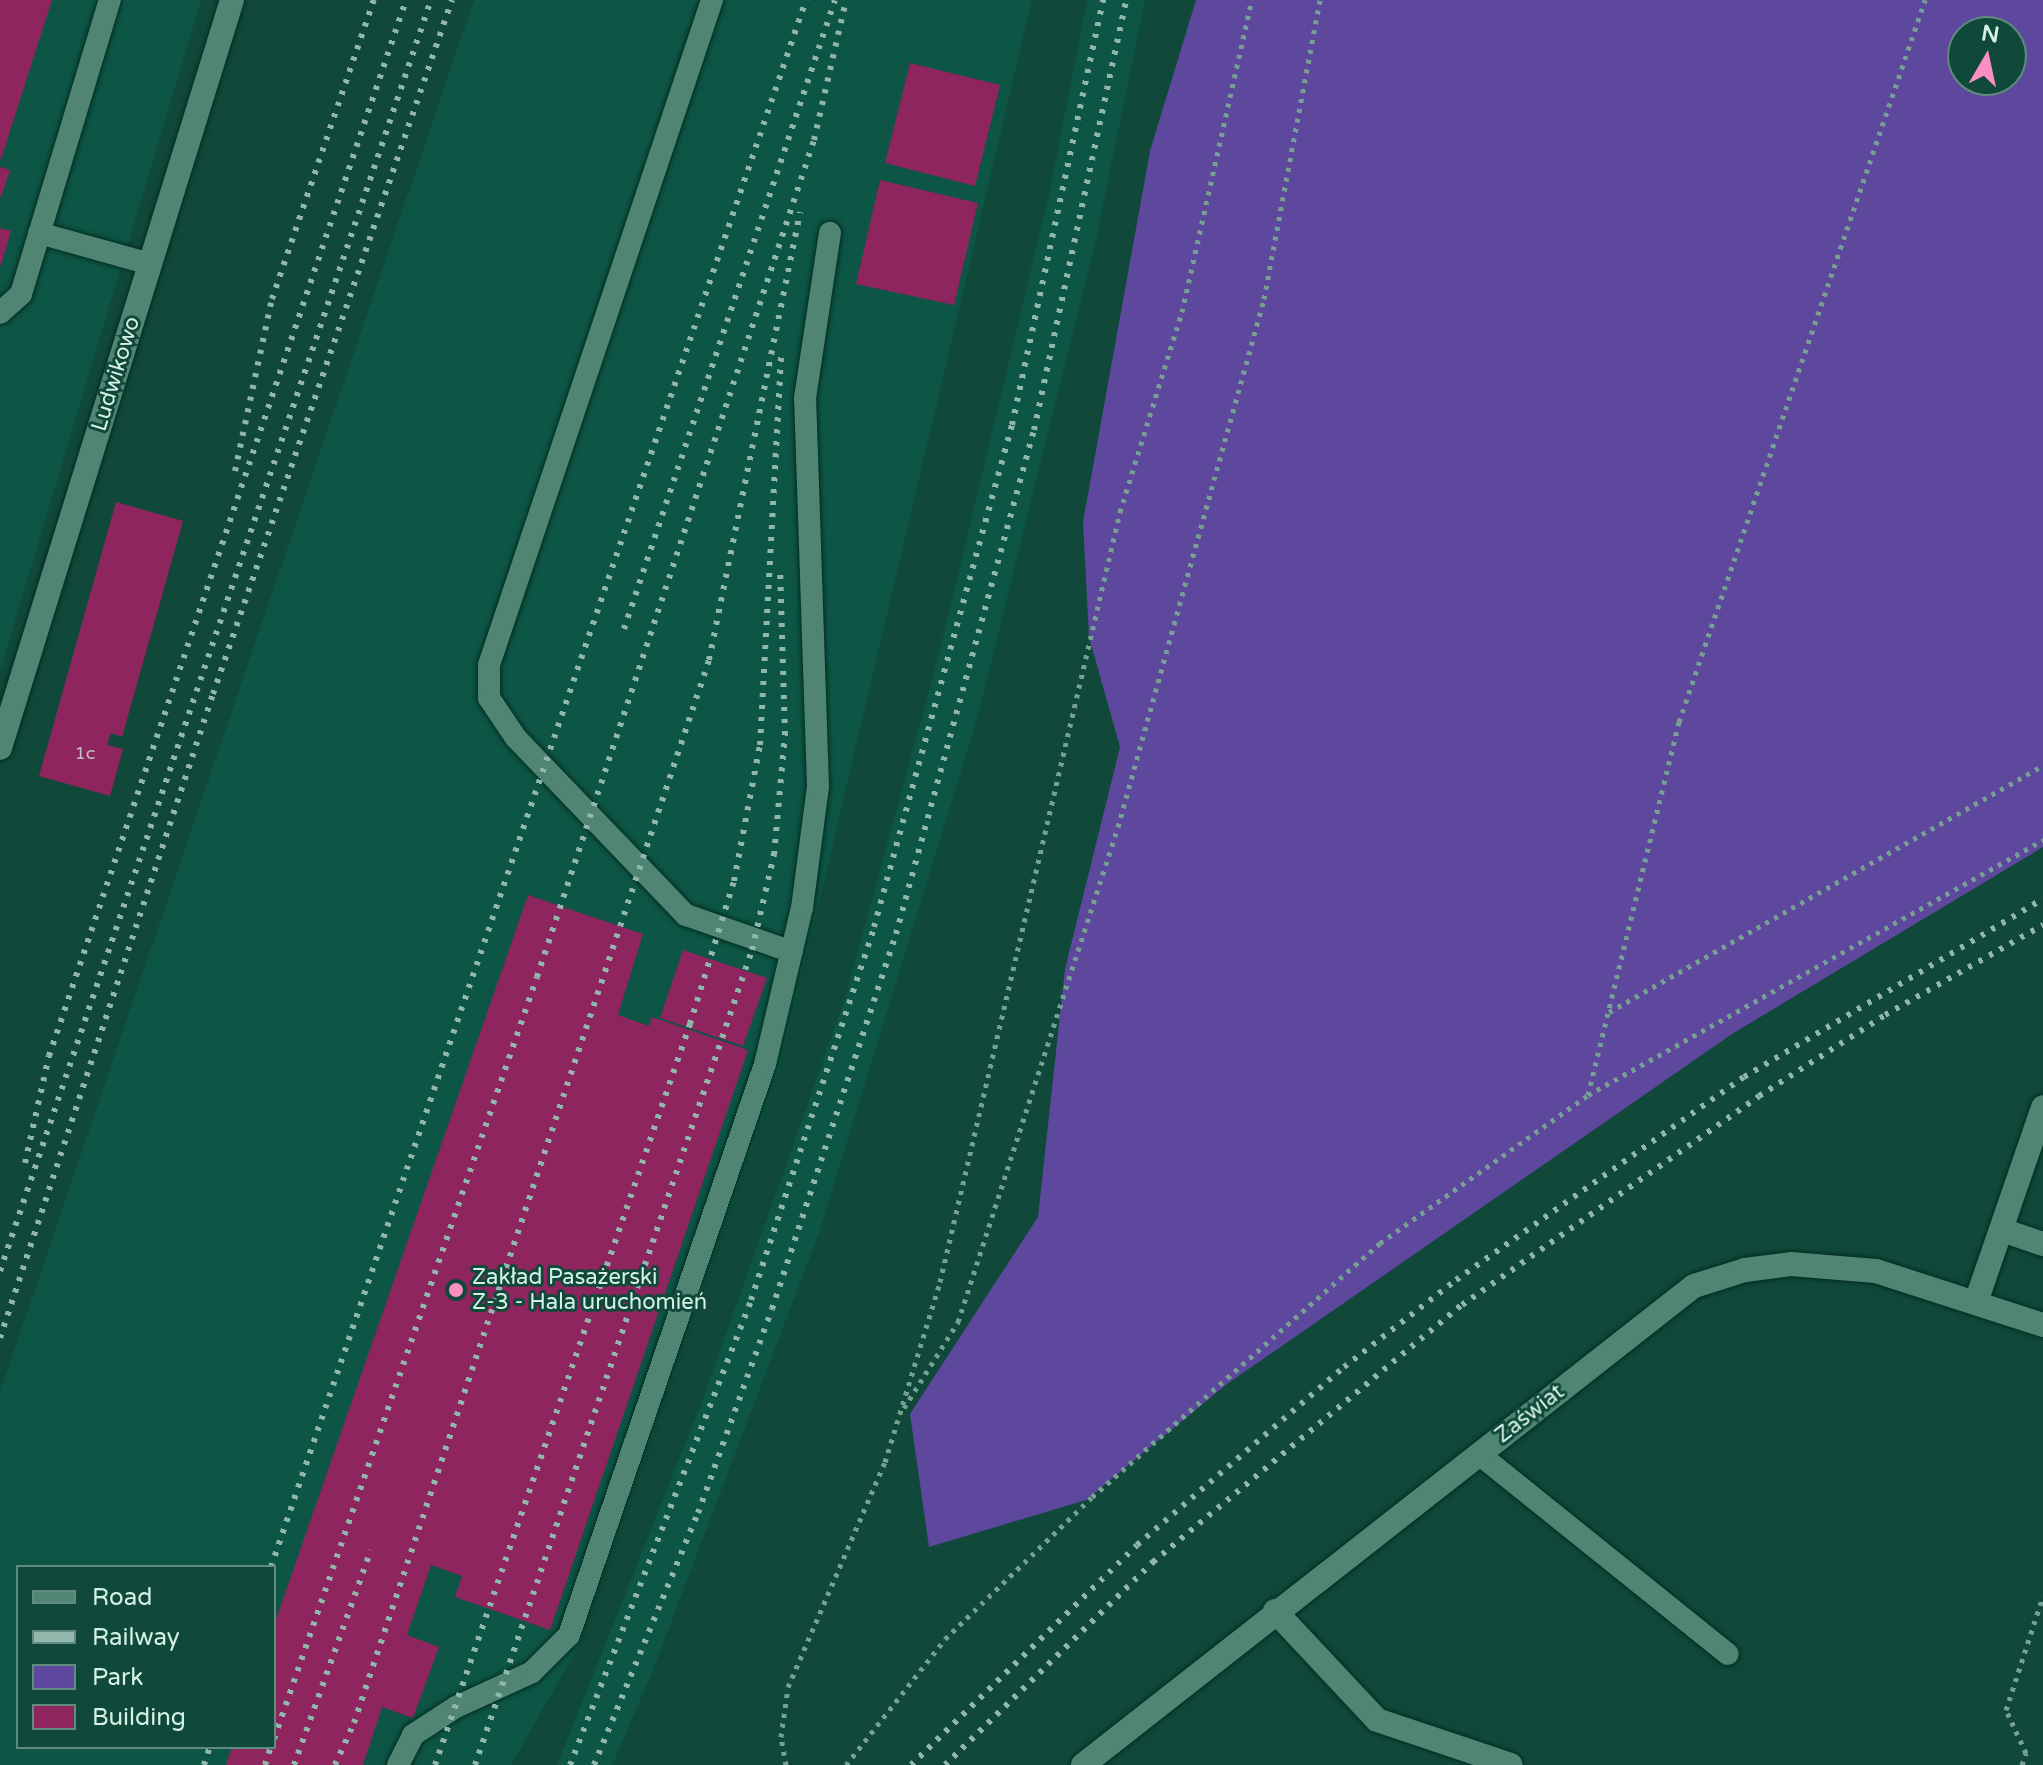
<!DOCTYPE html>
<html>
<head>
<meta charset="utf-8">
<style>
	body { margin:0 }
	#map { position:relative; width:2043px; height:1765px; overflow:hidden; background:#10493a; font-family:"Varela Round",sans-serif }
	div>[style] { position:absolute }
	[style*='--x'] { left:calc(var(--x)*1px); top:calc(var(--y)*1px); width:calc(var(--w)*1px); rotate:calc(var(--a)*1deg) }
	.built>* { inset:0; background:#0d5544 }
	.green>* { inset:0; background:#5d489e }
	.building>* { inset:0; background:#8e255f }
	.path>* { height:5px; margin-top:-2.5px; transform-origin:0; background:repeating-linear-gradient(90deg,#76a093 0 4px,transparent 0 10px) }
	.roads { filter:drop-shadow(0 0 2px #022d22) drop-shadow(0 0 2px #022d22) }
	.lane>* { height:22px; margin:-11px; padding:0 11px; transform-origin:11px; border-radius:11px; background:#508574 }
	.street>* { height:24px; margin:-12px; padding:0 12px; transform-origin:12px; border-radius:12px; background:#508574 }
	.rail>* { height:6px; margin-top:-3px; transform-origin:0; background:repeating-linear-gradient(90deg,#91b6ab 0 4px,transparent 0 12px) }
	.dots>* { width:22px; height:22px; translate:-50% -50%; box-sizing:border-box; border:4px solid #10493a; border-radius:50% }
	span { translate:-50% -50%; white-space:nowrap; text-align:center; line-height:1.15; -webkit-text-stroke:6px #10493a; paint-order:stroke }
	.number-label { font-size:18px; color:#c3bdc4 }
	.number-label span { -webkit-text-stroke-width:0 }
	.street-label { font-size:22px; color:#d5f0e6 }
	.poi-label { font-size:22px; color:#d5f0e6 }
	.left { translate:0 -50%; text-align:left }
	.legend { position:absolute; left:16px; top:1565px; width:260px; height:184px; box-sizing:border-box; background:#10493a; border:2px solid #5f8c7f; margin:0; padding:10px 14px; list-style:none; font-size:24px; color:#d5f0e6 }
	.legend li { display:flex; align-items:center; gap:16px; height:40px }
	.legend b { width:40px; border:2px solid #5f8c7f }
	.north { position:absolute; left:1947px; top:16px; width:80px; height:80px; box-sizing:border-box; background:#10493a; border:2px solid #5f8c7f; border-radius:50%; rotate:9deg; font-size:22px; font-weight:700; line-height:32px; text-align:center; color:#d5f0e6 }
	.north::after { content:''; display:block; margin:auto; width:28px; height:36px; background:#fc8fc2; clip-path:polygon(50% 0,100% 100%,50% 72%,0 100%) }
</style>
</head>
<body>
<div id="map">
	<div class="built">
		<div style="clip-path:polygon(0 0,201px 0,0 671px)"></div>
		<div style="clip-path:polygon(evenodd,474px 0,1032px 0,780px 1068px,581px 1642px,511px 1765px,0 1765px,0 1392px,474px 0,18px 1567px,274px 1567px,274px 1747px,18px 1747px,18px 1567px)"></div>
		<div style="clip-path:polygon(1087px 0,1145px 0,1096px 240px,977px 719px,819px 1233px,651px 1675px,612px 1765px,557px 1765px,701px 1404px,844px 1002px,939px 654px,1050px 190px)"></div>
	</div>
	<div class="green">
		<div style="clip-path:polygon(evenodd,1196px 0,2043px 0,2043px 847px,1732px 1034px,1227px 1384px,1086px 1500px,929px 1547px,910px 1414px,1038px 1217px,1065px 969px,1120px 747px,1089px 637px,1083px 522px,1150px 151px,1196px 0,1963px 32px,2011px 32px,2011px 80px,1963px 80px,1963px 32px)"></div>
	</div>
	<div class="building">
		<div style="clip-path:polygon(0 0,52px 0,1px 159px,0 159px)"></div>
		<div style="clip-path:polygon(910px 63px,1000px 85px,975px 186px,885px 163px)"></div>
		<div style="clip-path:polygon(0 167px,10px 170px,1px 197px,0 197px)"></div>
		<div style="clip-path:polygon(880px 180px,978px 203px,954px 305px,856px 284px)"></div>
		<div style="clip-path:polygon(0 228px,11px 231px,1px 265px,0 265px)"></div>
		<div style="clip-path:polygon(116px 502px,183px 521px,122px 737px,111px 733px,107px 745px,123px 749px,110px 796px,39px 776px)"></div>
		<div style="clip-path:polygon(528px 895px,643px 934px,618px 1015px,649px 1026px,652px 1017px,748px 1050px,550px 1630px,455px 1597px,462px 1576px,431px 1565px,407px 1635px,439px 1647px,413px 1718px,382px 1707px,363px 1765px,226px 1765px,232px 1747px,274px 1747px,274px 1625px)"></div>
		<div style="clip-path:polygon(683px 950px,767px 978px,743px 1046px,660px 1018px)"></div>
	</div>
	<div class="path">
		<div style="--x:1609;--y:1012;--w:499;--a:-29.6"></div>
		<div style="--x:1588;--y:1095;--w:384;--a:-76.3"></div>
		<div style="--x:1679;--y:722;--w:763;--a:-71.18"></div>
		<div style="--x:904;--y:1408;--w:102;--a:-57.9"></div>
		<div style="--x:958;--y:1322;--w:520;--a:-72.09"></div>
		<div style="--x:1118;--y:827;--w:548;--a:-74.54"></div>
		<div style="--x:1264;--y:299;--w:304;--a:-79.4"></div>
		<div style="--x:786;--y:1765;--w:28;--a:-100"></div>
		<div style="--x:781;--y:1737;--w:50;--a:-82"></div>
		<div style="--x:788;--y:1687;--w:245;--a:-66.7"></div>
		<div style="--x:885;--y:1462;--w:188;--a:-73"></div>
		<div style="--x:940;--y:1282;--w:791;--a:-76.84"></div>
		<div style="--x:1120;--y:512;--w:209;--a:-72.8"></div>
		<div style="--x:1182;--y:312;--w:320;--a:-77.4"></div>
		<div style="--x:846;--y:1765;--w:160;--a:-51.8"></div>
		<div style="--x:945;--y:1639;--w:204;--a:-44"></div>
		<div style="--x:1092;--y:1497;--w:384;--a:-41.4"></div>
		<div style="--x:1380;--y:1243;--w:255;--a:-35.4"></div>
		<div style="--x:1588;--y:1095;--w:522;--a:-29.27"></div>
		<div style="--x:2022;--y:1765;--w:13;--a:-72"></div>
		<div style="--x:2026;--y:1753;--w:47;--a:-114.9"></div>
		<div style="--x:2006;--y:1710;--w:120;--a:-72"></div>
	</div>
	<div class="roads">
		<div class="lane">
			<div style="--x:712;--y:0;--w:701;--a:108.54"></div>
			<div style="--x:489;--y:665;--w:33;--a:90"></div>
			<div style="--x:489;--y:698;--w:48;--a:56"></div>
			<div style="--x:516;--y:738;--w:245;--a:46.2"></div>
			<div style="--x:686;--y:915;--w:112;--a:19.2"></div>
			<div style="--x:39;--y:233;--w:115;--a:15.6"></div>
			<div style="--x:0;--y:313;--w:28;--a:-42"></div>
			<div style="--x:21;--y:294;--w:307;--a:-73.2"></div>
			<div style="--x:1479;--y:1454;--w:319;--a:38.8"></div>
			<div style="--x:398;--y:1765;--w:34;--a:-63"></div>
			<div style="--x:413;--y:1735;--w:51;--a:-33.1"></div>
			<div style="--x:456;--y:1707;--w:84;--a:-24.7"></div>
			<div style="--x:532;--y:1672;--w:52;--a:-45"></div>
			<div style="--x:569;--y:1635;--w:604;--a:-71.05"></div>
			<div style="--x:765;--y:1064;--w:160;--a:-76.7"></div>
			<div style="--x:802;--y:908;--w:122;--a:-82.5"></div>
			<div style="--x:818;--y:787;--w:389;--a:-91.9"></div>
			<div style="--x:805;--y:398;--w:167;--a:-81.4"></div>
		</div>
		<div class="street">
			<div style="--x:0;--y:748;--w:783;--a:-72.77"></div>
			<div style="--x:2002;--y:1230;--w:43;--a:18.9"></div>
			<div style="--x:1976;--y:1302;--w:206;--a:-71"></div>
			<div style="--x:1275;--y:1611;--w:149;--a:46.9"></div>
			<div style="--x:1377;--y:1720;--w:141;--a:18.6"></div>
			<div style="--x:1083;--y:1765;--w:776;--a:-38.1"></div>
			<div style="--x:1694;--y:1286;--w:53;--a:-17.4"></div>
			<div style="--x:1745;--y:1270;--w:46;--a:-7.4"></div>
			<div style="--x:1791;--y:1264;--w:85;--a:4.7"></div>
			<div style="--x:1876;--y:1271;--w:176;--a:17.9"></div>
		</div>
	</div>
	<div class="rail">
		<div style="--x:235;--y:471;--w:176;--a:-77.9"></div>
		<div style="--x:272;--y:299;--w:316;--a:-71.2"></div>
		<div style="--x:624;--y:629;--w:663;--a:-71.46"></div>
		<div style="--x:25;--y:1163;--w:110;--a:-77.4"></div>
		<div style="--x:49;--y:1056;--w:1115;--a:-71.32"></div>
		<div style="--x:0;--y:1271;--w:1342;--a:-71.27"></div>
		<div style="--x:0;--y:1338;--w:678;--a:-71.7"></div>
		<div style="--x:213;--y:694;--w:734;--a:-71"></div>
		<div style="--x:271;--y:1567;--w:1656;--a:-71.15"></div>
		<div style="--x:274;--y:1739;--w:806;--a:-70.96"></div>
		<div style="--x:537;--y:977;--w:882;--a:-71.69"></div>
		<div style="--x:814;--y:140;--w:144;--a:-77.1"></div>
		<div style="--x:204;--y:1765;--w:19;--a:-72"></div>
		<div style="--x:265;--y:1765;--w:19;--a:-72"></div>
		<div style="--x:294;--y:1765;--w:228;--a:-70.3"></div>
		<div style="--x:335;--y:1765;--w:46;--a:-65.7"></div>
		<div style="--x:354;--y:1723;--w:1121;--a:-71.53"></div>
		<div style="--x:709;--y:660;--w:457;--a:-78.5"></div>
		<div style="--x:435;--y:1765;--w:784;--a:-71.01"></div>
		<div style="--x:690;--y:1024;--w:150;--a:-72.9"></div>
		<div style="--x:734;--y:881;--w:138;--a:-79.2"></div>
		<div style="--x:760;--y:745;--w:389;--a:-86.9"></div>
		<div style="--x:475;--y:1765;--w:861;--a:-71.23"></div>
		<div style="--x:752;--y:950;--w:98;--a:-77"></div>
		<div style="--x:774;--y:855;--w:121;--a:-84.8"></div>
		<div style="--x:785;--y:735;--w:165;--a:-91.7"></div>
		<div style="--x:570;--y:1765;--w:499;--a:-68.7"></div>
		<div style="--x:751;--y:1300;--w:393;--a:-71.7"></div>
		<div style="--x:874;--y:927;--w:521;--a:-74.63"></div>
		<div style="--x:1012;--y:425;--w:435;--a:-77.9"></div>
		<div style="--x:594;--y:1765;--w:273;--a:-67.6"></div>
		<div style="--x:698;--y:1513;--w:217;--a:-70.1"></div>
		<div style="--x:772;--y:1309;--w:395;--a:-71.7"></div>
		<div style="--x:896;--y:934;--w:523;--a:-74.69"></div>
		<div style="--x:1034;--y:430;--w:440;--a:-77.9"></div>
		<div style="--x:911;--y:1765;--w:315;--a:-44.2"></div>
		<div style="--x:1137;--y:1545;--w:273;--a:-40.7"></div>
		<div style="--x:1344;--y:1367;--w:142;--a:-37.8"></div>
		<div style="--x:1456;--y:1280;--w:352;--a:-35.2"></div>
		<div style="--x:1744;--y:1077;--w:348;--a:-30.8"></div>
		<div style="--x:945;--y:1765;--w:291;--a:-44.3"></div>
		<div style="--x:1153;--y:1562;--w:402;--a:-39.8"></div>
		<div style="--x:1462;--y:1305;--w:363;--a:-35.1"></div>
		<div style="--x:1759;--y:1096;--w:150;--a:-32.7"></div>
		<div style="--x:1885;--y:1015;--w:182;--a:-29.7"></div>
	</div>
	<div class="dots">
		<div style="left:456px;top:1290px;background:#fc8fc2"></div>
	</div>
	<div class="number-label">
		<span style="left:85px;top:753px">1c</span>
	</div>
	<div class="street-label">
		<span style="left:116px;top:374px;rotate:-73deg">Ludwikowo</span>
		<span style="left:1530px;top:1414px;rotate:-38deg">Zaświat</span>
	</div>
	<div class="poi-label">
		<span class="left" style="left:472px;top:1290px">Zakład Pasażerski<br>Z-3 - Hala uruchomień</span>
	</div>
	<ul class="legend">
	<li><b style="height:10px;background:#508574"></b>Road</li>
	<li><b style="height:10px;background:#91b6ab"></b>Railway</li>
	<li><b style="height:22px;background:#5d489e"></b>Park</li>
	<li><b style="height:22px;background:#8e255f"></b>Building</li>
	</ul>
	<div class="north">N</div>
</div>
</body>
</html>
